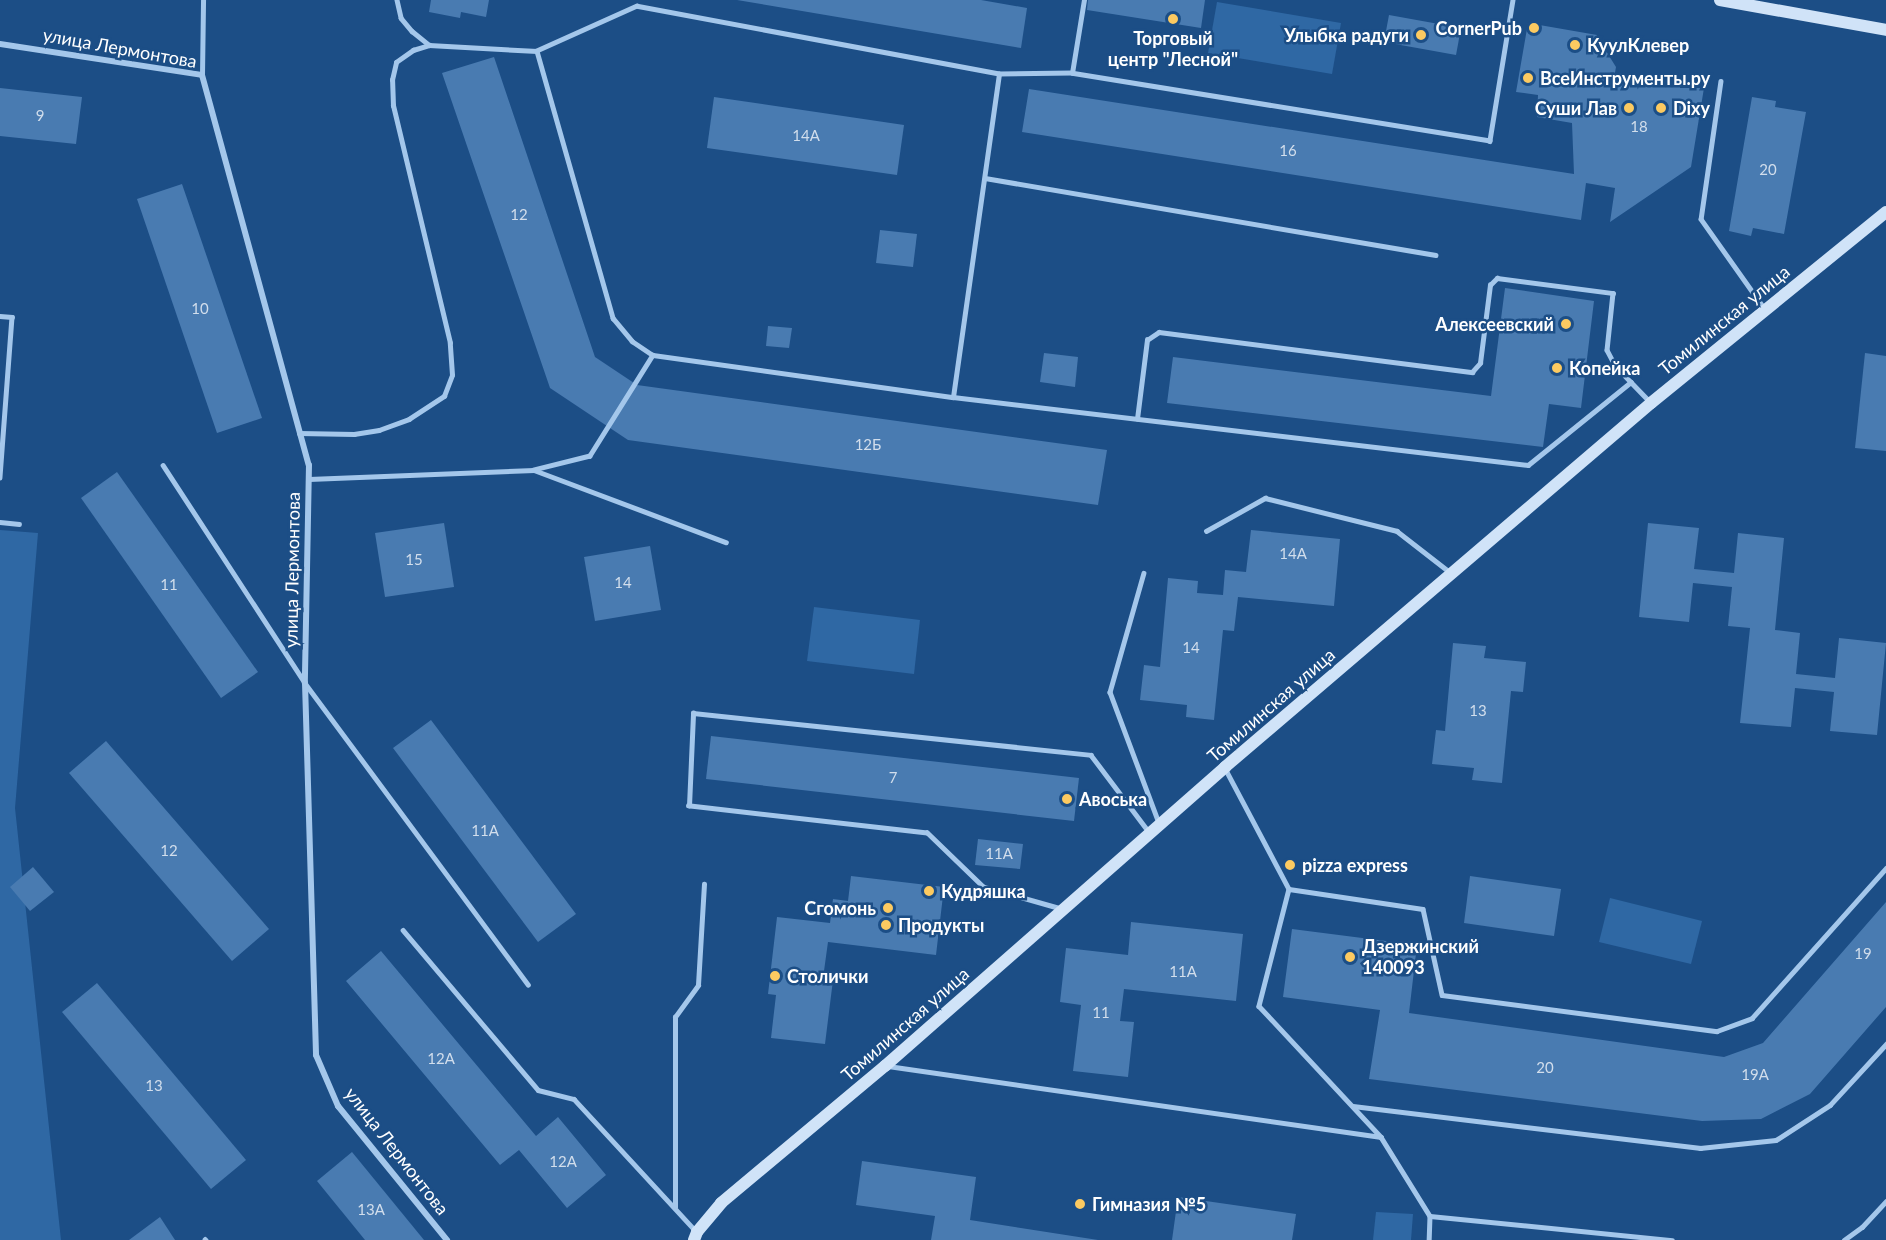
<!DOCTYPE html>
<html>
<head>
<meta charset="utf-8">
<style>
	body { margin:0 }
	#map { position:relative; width:1886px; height:1240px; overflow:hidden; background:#1c4e86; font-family:Lato,sans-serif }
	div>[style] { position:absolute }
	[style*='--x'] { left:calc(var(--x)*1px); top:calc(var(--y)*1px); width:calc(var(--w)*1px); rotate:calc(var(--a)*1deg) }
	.green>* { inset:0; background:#2f68a4 }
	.building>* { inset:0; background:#497bb1 }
	.lane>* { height:4.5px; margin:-2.25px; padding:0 2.25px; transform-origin:2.25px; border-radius:2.25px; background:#a4c7eb }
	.street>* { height:6px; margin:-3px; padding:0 3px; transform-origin:3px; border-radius:3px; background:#a4c7eb }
	.secondary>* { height:12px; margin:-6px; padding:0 6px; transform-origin:6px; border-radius:6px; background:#d0e3f8 }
	.dots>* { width:16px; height:16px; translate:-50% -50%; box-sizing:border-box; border:3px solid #1c4e86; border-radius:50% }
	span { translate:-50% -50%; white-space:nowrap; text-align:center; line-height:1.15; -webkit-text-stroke:5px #1c4e86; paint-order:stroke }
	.number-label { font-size:15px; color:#d2deec }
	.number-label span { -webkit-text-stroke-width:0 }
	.poi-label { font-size:18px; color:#fff; font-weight:700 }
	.right { translate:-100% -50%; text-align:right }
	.left { translate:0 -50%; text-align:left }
	.street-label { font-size:18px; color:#fff }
</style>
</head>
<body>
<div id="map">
	<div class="green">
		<div style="clip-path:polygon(1217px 2px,1341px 23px,1332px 74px,1208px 53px)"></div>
		<div style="clip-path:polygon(0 530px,38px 533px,15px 808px,61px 1240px,0 1240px)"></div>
		<div style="clip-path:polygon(814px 607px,920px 620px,914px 674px,807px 661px)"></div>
		<div style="clip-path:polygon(1610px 898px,1702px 921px,1691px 964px,1599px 942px)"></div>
		<div style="clip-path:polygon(1376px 1212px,1413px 1214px,1411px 1240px,1373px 1240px)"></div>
	</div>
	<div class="building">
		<div style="clip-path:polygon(431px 0,489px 0,486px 17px,461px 12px,460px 18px,429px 12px)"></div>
		<div style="clip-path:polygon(737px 0,981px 0,1027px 8px,1021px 48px)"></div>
		<div style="clip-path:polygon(1088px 0,1205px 0,1201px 28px,1087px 10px)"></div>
		<div style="clip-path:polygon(1389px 15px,1461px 28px,1456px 55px,1384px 42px)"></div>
		<div style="clip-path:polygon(1528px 23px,1597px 35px,1594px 51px,1606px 51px,1616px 67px,1614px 78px,1663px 87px,1662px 81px,1680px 80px,1680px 88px,1704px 88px,1691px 167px,1610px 222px,1615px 188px,1586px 183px,1581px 220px,1022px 132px,1029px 89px,1574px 174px,1572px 123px,1537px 117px,1538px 95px,1516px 92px)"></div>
		<div style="clip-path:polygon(494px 57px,595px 357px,637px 385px,1107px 450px,1098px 505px,628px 440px,550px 388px,442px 73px)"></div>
		<div style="clip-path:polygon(0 88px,82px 97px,76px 144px,0 136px)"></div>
		<div style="clip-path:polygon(714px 97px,904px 125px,897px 175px,707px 148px)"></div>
		<div style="clip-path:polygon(1752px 97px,1776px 101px,1775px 107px,1806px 112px,1784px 234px,1753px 228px,1751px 236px,1729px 231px)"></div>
		<div style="clip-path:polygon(182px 184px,262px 418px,217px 433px,137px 199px)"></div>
		<div style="clip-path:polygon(880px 230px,917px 234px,913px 267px,876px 263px)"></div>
		<div style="clip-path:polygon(1505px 288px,1594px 301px,1581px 408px,1549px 404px,1543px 447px,1167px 403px,1173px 357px,1491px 396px)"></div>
		<div style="clip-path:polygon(768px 326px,792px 328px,789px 348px,766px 346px)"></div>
		<div style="clip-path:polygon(1044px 353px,1078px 357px,1075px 387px,1040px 382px)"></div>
		<div style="clip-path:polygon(1865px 353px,1886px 356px,1886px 451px,1855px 448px)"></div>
		<div style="clip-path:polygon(117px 472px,258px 672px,221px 698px,81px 498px)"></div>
		<div style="clip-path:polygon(444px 523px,454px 587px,385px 597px,375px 533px)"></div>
		<div style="clip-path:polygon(1648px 523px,1699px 528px,1694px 569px,1734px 573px,1738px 533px,1784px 538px,1775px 630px,1800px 633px,1796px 674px,1835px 678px,1839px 638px,1886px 643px,1877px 735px,1830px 731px,1834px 692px,1795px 688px,1791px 727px,1740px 723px,1750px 628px,1728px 626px,1732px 587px,1693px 583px,1689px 622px,1639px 617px)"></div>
		<div style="clip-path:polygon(1251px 530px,1340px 539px,1334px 606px,1238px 597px,1234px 631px,1223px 630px,1214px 720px,1186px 717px,1187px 705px,1140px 700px,1144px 665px,1160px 667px,1168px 578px,1198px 581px,1197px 593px,1223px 595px,1225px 570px,1246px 572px)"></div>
		<div style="clip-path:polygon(650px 546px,661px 610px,595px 621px,584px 557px)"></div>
		<div style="clip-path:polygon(1453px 643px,1486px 646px,1484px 658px,1526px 662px,1523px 692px,1511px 691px,1502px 783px,1472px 780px,1474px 768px,1432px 764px,1436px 730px,1445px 731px)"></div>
		<div style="clip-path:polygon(431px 720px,576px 914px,538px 942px,393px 748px)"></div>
		<div style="clip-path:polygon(711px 736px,1079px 778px,1074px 821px,706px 779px)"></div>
		<div style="clip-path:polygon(106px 741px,269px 929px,232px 961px,69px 773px)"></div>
		<div style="clip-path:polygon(978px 839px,1023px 844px,1020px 869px,975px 865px)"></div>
		<div style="clip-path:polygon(33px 867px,54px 892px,30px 911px,10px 887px)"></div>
		<div style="clip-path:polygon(851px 876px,944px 887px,936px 955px,828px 942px,824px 971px,834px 972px,825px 1044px,771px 1038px,776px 995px,768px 994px,777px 917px,830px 923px,833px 899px,848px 901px)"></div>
		<div style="clip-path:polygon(1470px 876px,1561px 889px,1554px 936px,1464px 923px)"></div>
		<div style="clip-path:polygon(1886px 902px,1886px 1007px,1810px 1094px,1761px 1119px,1702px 1121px,1369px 1079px,1380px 1010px,1283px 997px,1292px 929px,1417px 945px,1409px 1013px,1724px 1057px,1763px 1043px)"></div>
		<div style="clip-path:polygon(1131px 922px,1243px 934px,1236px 1001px,1124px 989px,1120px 1021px,1134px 1022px,1128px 1077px,1073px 1071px,1081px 1005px,1060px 1002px,1066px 948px,1128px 955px)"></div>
		<div style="clip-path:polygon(381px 951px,536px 1136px,558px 1117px,606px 1175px,567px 1208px,519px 1150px,500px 1165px,346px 981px)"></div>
		<div style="clip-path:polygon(97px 983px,246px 1160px,211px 1189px,62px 1012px)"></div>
		<div style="clip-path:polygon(352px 1152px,424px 1240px,365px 1240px,317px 1181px)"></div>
		<div style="clip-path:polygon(862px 1161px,976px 1177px,970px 1220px,1098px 1240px,931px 1240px,935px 1216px,856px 1205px)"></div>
		<div style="clip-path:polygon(1178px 1197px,1296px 1214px,1292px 1240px,1172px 1240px)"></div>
		<div style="clip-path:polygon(160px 1217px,175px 1240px,129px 1240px)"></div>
	</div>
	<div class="lane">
		<div style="--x:397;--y:0;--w:18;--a:77"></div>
		<div style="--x:401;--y:18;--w:17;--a:50"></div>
		<div style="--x:412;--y:31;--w:22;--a:39"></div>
		<div style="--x:1513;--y:0;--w:143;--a:99.3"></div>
		<div style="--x:1490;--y:141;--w:423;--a:-170.8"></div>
		<div style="--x:1072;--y:73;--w:73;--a:179.2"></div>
		<div style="--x:999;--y:74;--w:368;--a:-169.4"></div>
		<div style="--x:637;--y:6;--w:110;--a:155.8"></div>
		<div style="--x:537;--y:51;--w:278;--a:74.1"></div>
		<div style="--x:613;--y:318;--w:30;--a:50"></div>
		<div style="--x:632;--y:341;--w:25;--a:34"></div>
		<div style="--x:653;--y:355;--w:303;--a:8"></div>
		<div style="--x:953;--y:397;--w:579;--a:6.74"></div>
		<div style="--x:1528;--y:465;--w:132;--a:-38.9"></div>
		<div style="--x:1631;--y:382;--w:28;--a:46"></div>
		<div style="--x:1072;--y:73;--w:74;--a:-80.7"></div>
		<div style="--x:202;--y:75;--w:75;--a:-89.2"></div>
		<div style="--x:1721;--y:81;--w:139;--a:98.2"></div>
		<div style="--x:1701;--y:219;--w:109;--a:54.7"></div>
		<div style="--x:985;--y:178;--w:457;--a:9.7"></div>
		<div style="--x:0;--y:316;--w:12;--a:5"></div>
		<div style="--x:12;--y:317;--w:161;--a:94.3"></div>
		<div style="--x:653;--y:355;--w:119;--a:122"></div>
		<div style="--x:590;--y:456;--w:58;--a:166"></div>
		<div style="--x:534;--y:470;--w:205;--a:20.6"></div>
		<div style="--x:953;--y:397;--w:326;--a:-81.9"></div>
		<div style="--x:1137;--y:419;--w:80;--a:-82.8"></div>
		<div style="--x:1147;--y:340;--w:14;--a:-34"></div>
		<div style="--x:1159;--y:332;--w:316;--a:7.3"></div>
		<div style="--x:1472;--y:372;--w:12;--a:-48"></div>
		<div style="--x:1480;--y:363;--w:79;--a:-82.7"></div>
		<div style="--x:1490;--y:285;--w:10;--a:-45"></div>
		<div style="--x:1497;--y:278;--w:117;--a:7.4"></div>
		<div style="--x:1613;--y:293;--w:57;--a:96"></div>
		<div style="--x:1607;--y:350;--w:17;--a:62"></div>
		<div style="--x:1615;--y:365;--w:23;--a:47"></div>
		<div style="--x:299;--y:433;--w:55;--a:1"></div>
		<div style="--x:354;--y:434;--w:25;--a:-9"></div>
		<div style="--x:379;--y:430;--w:32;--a:-20"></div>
		<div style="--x:409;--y:419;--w:42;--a:-33.3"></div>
		<div style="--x:444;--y:396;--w:22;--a:-69"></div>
		<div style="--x:452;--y:375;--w:32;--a:-94"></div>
		<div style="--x:450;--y:343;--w:244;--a:-103.5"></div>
		<div style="--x:393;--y:106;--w:26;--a:-92"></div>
		<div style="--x:392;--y:80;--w:18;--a:-77"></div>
		<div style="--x:396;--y:62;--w:21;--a:-35"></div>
		<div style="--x:413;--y:50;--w:17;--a:-17"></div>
		<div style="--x:429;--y:45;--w:108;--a:3.2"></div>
		<div style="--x:163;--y:465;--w:260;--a:56.9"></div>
		<div style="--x:305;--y:683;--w:375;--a:53.5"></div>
		<div style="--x:309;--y:479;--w:225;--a:-2.3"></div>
		<div style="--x:0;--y:522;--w:19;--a:6"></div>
		<div style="--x:1206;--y:531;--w:68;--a:-29.2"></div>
		<div style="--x:1265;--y:498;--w:136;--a:14"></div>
		<div style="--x:1397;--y:531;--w:68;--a:37.9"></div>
		<div style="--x:1144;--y:573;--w:124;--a:105.9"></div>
		<div style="--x:1110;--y:692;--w:140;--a:69.5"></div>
		<div style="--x:1226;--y:770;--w:135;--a:62.1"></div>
		<div style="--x:1289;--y:889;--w:121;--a:104.4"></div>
		<div style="--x:1259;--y:1006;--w:179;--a:47"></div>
		<div style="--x:1381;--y:1137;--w:93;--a:58.2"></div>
		<div style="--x:1430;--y:1216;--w:24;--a:92"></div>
		<div style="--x:1289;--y:889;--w:135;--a:8.5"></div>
		<div style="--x:1423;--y:909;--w:88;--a:77.5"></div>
		<div style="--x:1442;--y:995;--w:277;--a:7.5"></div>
		<div style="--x:1717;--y:1031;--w:37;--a:-20"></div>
		<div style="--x:1752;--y:1018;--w:201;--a:-48.2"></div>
		<div style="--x:1061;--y:909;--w:81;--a:-164.2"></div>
		<div style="--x:983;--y:887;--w:78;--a:-136"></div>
		<div style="--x:927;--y:833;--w:240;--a:-173.5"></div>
		<div style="--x:689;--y:806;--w:93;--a:-87.5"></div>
		<div style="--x:693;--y:713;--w:400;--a:6"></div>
		<div style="--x:1091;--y:755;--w:96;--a:53"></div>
		<div style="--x:403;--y:930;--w:209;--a:49.8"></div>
		<div style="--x:538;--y:1090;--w:37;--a:14"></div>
		<div style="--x:574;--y:1099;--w:178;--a:47.3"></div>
		<div style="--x:888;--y:1066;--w:498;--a:8.2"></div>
		<div style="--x:1353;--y:1106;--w:350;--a:6.9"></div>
		<div style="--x:1700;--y:1148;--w:76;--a:-6"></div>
		<div style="--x:1776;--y:1140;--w:64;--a:-32.9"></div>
		<div style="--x:1830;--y:1105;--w:83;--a:-47.4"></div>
		<div style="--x:675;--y:1207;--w:190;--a:-90"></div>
		<div style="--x:675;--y:1017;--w:39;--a:-54"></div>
		<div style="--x:698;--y:985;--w:101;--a:-86.6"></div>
		<div style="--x:1430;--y:1216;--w:243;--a:5.7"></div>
		<div style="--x:205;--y:1239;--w:1;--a:45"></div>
		<div style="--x:1844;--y:1240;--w:22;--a:-36"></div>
		<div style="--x:1862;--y:1227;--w:35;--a:-47"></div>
	</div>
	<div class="street">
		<div style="--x:0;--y:44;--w:204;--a:8.7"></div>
		<div style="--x:202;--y:75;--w:404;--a:74.7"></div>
		<div style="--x:309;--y:465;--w:218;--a:91.1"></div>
		<div style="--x:305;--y:683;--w:372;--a:88.3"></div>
		<div style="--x:316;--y:1055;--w:56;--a:66.7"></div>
		<div style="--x:338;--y:1106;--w:173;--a:50.9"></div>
	</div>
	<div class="secondary">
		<div style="--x:1720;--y:0;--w:169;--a:10.2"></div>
		<div style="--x:694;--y:1240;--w:9;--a:-69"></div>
		<div style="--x:697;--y:1232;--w:38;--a:-50"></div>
		<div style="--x:721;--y:1203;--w:214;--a:-39.9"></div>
		<div style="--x:885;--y:1066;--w:453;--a:-41.3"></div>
		<div style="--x:1225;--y:767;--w:560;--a:-40.51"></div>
		<div style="--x:1651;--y:403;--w:303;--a:-39.1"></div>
	</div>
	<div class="dots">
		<div style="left:1173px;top:19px;background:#fcca61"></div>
		<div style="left:1534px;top:28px;background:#fcca61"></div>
		<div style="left:1421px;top:35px;background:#fcca61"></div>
		<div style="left:1575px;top:45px;background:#fcca61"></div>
		<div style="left:1528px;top:78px;background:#fcca61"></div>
		<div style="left:1629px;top:108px;background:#fcca61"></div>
		<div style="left:1661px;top:108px;background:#fcca61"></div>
		<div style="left:1566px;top:324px;background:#fcca61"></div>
		<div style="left:1557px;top:368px;background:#fcca61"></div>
		<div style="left:1067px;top:799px;background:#fcca61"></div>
		<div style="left:1290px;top:865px;background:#fcca61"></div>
		<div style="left:929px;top:891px;background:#fcca61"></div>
		<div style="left:888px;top:908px;background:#fcca61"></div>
		<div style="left:886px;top:925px;background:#fcca61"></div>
		<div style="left:1350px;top:957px;background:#fcca61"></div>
		<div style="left:775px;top:976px;background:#fcca61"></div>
		<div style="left:1080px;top:1204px;background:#fcca61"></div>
	</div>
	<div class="number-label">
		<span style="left:40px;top:116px">9</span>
		<span style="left:1639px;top:127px">18</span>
		<span style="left:806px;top:136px">14А</span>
		<span style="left:1288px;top:151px">16</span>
		<span style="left:1768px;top:170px">20</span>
		<span style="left:519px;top:215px">12</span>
		<span style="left:200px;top:309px">10</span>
		<span style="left:868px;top:445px">12Б</span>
		<span style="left:1293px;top:554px">14А</span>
		<span style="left:414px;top:560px">15</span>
		<span style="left:623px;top:583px">14</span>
		<span style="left:169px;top:585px">11</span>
		<span style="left:1191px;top:648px">14</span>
		<span style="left:1478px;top:711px">13</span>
		<span style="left:893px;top:778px">7</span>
		<span style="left:485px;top:831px">11А</span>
		<span style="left:169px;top:851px">12</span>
		<span style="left:999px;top:854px">11А</span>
		<span style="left:1863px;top:954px">19</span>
		<span style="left:1183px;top:972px">11А</span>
		<span style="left:1101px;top:1013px">11</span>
		<span style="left:441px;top:1059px">12А</span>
		<span style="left:1545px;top:1068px">20</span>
		<span style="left:1755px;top:1075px">19А</span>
		<span style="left:154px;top:1086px">13</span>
		<span style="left:563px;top:1162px">12А</span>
		<span style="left:371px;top:1210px">13А</span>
	</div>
	<div class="poi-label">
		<span class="right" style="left:1522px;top:28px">CornerPub</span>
		<span class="right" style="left:1409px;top:35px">Улыбка радуги</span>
		<span style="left:1173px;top:49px">Торговый<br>центр "Лесной"</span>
		<span class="left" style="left:1587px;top:45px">КуулКлевер</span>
		<span class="left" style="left:1540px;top:78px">ВсеИнструменты.ру</span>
		<span class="right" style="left:1617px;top:108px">Суши Лав</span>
		<span class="left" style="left:1673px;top:108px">Dixy</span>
		<span class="right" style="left:1554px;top:324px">Алексеевский</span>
		<span class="left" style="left:1569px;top:368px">Копейка</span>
		<span class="left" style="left:1079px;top:799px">Авоська</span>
		<span class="left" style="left:1302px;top:865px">pizza express</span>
		<span class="left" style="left:941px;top:891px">Кудряшка</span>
		<span class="right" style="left:876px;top:908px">Сгомонь</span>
		<span class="left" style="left:898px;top:925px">Продукты</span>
		<span class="left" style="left:1362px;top:957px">Дзержинский<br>140093</span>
		<span class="left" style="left:787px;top:976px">Столички</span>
		<span class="left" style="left:1092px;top:1204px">Гимназия №5</span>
	</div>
	<div class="street-label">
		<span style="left:120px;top:48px;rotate:10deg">улица Лермонтова</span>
		<span style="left:1724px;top:320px;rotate:-39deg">Томилинская улица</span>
		<span style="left:292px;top:570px;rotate:-89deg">улица Лермонтова</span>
		<span style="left:1271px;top:705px;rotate:-41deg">Томилинская улица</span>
		<span style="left:905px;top:1024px;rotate:-41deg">Томилинская улица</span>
		<span style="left:397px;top:1151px;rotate:52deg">улица Лермонтова</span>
	</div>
</div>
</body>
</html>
